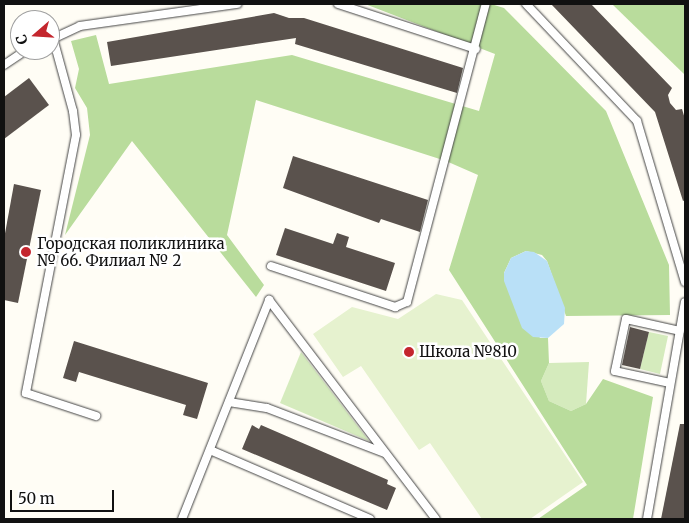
<!DOCTYPE html>
<html>
<head>
<meta charset="utf-8">
<style>
	body { margin:0 }
	#map { position:relative; width:689px; height:523px; overflow:hidden; background:#fffdf5; font-family:Merriweather,serif }
	div>[style] { position:absolute }
	[style*='--x'] { left:calc(var(--x)*1px); top:calc(var(--y)*1px); width:calc(var(--w)*1px); rotate:calc(var(--a)*1deg) }
	.green>* { inset:0; background:#d5ebbd }
	.forest>* { inset:0; background:#b9dc9c }
	.pitch>* { inset:0; background:#e6f2cf }
	.water>* { inset:0; background:#b9e0f7 }
	.building>* { inset:0; background:#5a524d }
	.roads { filter:drop-shadow(0 0 1px #444) drop-shadow(0 0 1px #444) }
	.lane>* { height:8px; margin:-4px; padding:0 4px; transform-origin:4px; border-radius:4px; background:#fff }
	.dots>* { width:14px; height:14px; translate:-50% -50%; box-sizing:border-box; border:2px solid #fff; border-radius:50% }
	span { translate:-50% -50%; white-space:nowrap; text-align:center; line-height:1.15; -webkit-text-stroke:5px #fff; paint-order:stroke }
	.poi-label { font-size:15px; color:#111 }
	.left { translate:0 -50%; text-align:left }
	.frame { position:absolute; inset:0; border:5px solid #111; pointer-events:none }
	.north { position:absolute; left:10px; top:10px; width:50px; height:50px; box-sizing:border-box; background:#fff; border:1px solid #a0a0a0; border-radius:50%; rotate:251deg; font-size:14px; font-weight:700; line-height:20px; text-align:center; color:#111 }
	.north::after { content:''; display:block; margin:auto; width:18px; height:22px; background:#c4262e; clip-path:polygon(50% 0,100% 100%,50% 72%,0 100%) }
	.scale { position:absolute; left:10px; top:490px; width:104px; height:22px; box-sizing:border-box; border:2px solid #111; border-top:0; padding-left:6px; font-size:15px; line-height:18px; white-space:nowrap; color:#111; -webkit-text-stroke:4px #fff; paint-order:stroke }
</style>
</head>
<body>
<div id="map">
	<div class="green">
		<div style="clip-path:polygon(649px 332px,668px 336px,660px 374px,640px 369px)"></div>
		<div style="clip-path:polygon(301px 352px,369px 441px,280px 403px)"></div>
		<div style="clip-path:polygon(589px 362px,586px 404px,571px 411px,549px 401px,541px 381px,549px 363px)"></div>
	</div>
	<div class="forest">
		<div style="clip-path:polygon(365px 4px,491px 4px,504px 8px,606px 111px,669px 265px,670px 315px,566px 316px,547px 261px,542px 255px,526px 251px,511px 258px,504px 273px,540px 338px,548px 338px,549px 363px,541px 381px,549px 401px,571px 411px,586px 404px,603px 379px,653px 397px,633px 519px,538px 519px,587px 485px,449px 270px,478px 175px,446px 161px,256px 100px,227px 235px,264px 285px,256px 297px,132px 141px,65px 235px,90px 135px,87px 108px,75px 88px,79px 69px,71px 41px,96px 35px,109px 84px,292px 55px,479px 111px,495px 54px)"></div>
		<div style="clip-path:polygon(612px 4px,685px 4px,685px 75px)"></div>
	</div>
	<div class="pitch">
		<div style="clip-path:polygon(436px 294px,462px 300px,583px 482px,530px 519px,482px 519px,430px 443px,419px 450px,361px 366px,343px 377px,313px 334px,352px 307px,398px 319px)"></div>
	</div>
	<div class="water">
		<div style="clip-path:polygon(526px 251px,534px 252px,547px 261px,565px 308px,564px 324px,548px 338px,533px 337px,522px 328px,504px 281px,504px 273px,511px 258px)"></div>
	</div>
	<div class="building">
		<div style="clip-path:polygon(551px 4px,591px 4px,672px 88px,668px 95px,670px 103px,676px 110px,682px 109px,685px 119px,685px 200px,683px 201px,655px 112px)"></div>
		<div style="clip-path:polygon(274px 13px,289px 18px,304px 18px,463px 68px,457px 93px,295px 44px,296px 38px,111px 66px,107px 42px)"></div>
		<div style="clip-path:polygon(29px 78px,49px 105px,4px 139px,4px 97px)"></div>
		<div style="clip-path:polygon(293px 156px,428px 200px,420px 232px,381px 219px,379px 223px,283px 188px)"></div>
		<div style="clip-path:polygon(14px 184px,41px 190px,18px 303px,4px 300px,4px 239px)"></div>
		<div style="clip-path:polygon(285px 228px,333px 244px,337px 233px,349px 237px,346px 247px,395px 263px,386px 291px,276px 255px)"></div>
		<div style="clip-path:polygon(630px 327px,649px 332px,640px 369px,622px 365px)"></div>
		<div style="clip-path:polygon(74px 341px,208px 383px,197px 419px,183px 415px,186px 405px,79px 372px,76px 382px,63px 378px)"></div>
		<div style="clip-path:polygon(680px 424px,685px 424px,685px 519px,661px 519px)"></div>
		<div style="clip-path:polygon(252px 425px,259px 429px,261px 425px,388px 480px,387px 484px,396px 488px,387px 510px,242px 449px)"></div>
	</div>
	<div class="roads">
		<div class="lane">
			<div style="--x:338;--y:4;--w:145;--a:18.1"></div>
			<div style="--x:526;--y:4;--w:161;--a:46.5"></div>
			<div style="--x:637;--y:121;--w:168;--a:73.4"></div>
			<div style="--x:53;--y:38;--w:76;--a:74.7"></div>
			<div style="--x:73;--y:111;--w:24;--a:83"></div>
			<div style="--x:76;--y:135;--w:263;--a:101"></div>
			<div style="--x:26;--y:393;--w:74;--a:18.2"></div>
			<div style="--x:50;--y:40;--w:33;--a:-25"></div>
			<div style="--x:80;--y:26;--w:159;--a:-8"></div>
			<div style="--x:4;--y:65;--w:27;--a:-34"></div>
			<div style="--x:271;--y:266;--w:131;--a:18.3"></div>
			<div style="--x:395;--y:307;--w:13;--a:-23"></div>
			<div style="--x:407;--y:302;--w:308;--a:-75.2"></div>
			<div style="--x:269;--y:300;--w:275;--a:52.7"></div>
			<div style="--x:670;--y:383;--w:56;--a:-167.7"></div>
			<div style="--x:615;--y:371;--w:53;--a:-78.1"></div>
			<div style="--x:626;--y:319;--w:55;--a:12.5"></div>
			<div style="--x:229;--y:402;--w:38;--a:9"></div>
			<div style="--x:267;--y:408;--w:126;--a:20.9"></div>
			<div style="--x:210;--y:450;--w:174;--a:23.3"></div>
			<div style="--x:182;--y:519;--w:236;--a:-68.3"></div>
			<div style="--x:647;--y:519;--w:220;--a:-80.1"></div>
		</div>
	</div>
	<div class="dots">
		<div style="left:26px;top:252px;background:#c4262e"></div>
		<div style="left:409px;top:352px;background:#c4262e"></div>
	</div>
	<div class="poi-label">
		<span class="left" style="left:37px;top:252px">Городская поликлиника<br>№ 66. Филиал № 2</span>
		<span class="left" style="left:419px;top:352px">Школа №810</span>
	</div>
	<div class="frame"></div>
	<div class="north">С</div>
	<div class="scale">50 m</div>
</div>
</body>
</html>
